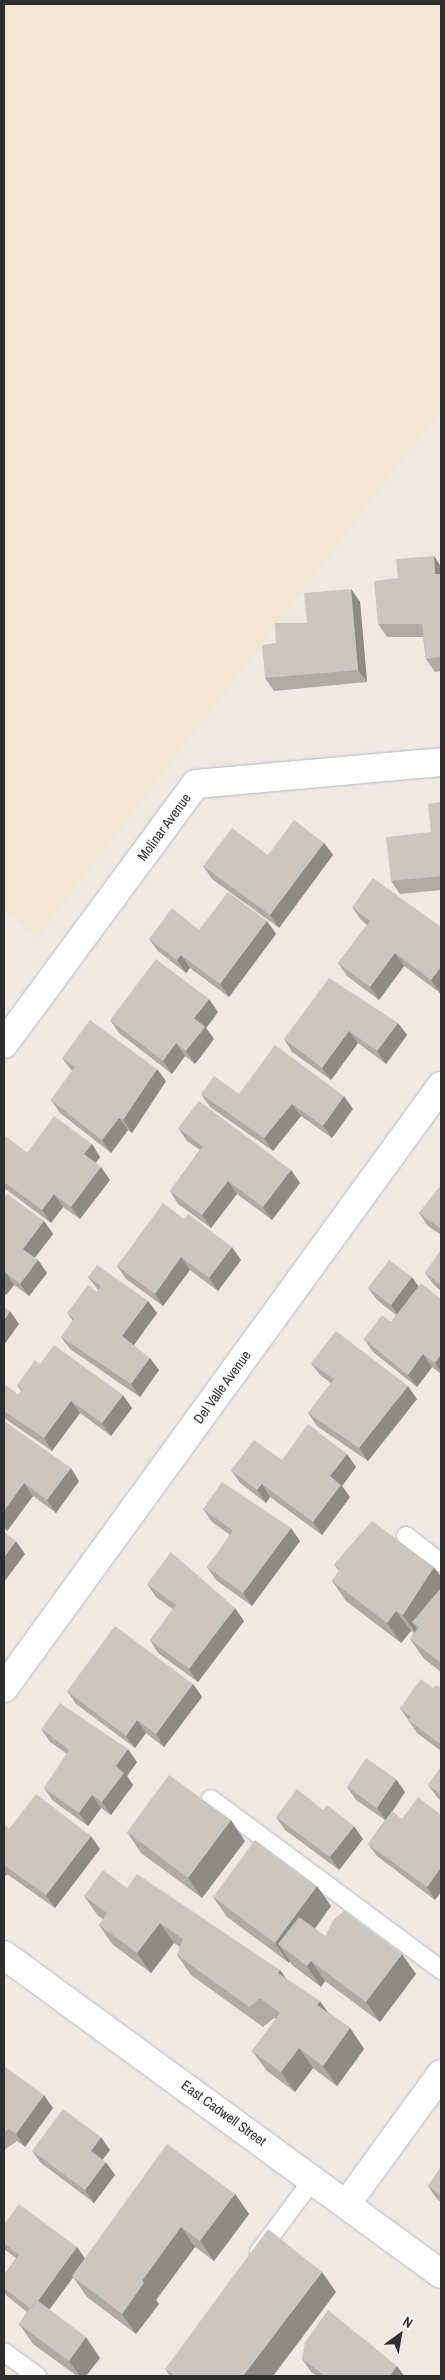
<!DOCTYPE html>
<html>
<head>
<meta charset="utf-8">
<style>
	body { margin:0 }
	#map { position:relative; width:445px; height:2380px; overflow:hidden; background:#efe9e1; font-family:"Archivo Narrow",sans-serif }
	div>[style] { position:absolute }
	[style*='--x'] { left:calc(var(--x)*1px); top:calc(var(--y)*1px); width:calc(var(--w)*1px); rotate:calc(var(--a)*1deg) }
	.education>* { inset:0; background:#f0e6d1 }
	.roads { filter:drop-shadow(0 0 1px #b4b7c1) drop-shadow(0 0 1px #b4b7c1) }
	.lane>* { height:18px; margin:-9px; padding:0 9px; transform-origin:9px; border-radius:9px; background:#fff }
	.street>* { height:28px; margin:-14px; padding:0 14px; transform-origin:14px; border-radius:14px; background:#fff }
	.wall>* { inset:0; background:#afaba4 }
	.shaded-wall>* { inset:0; background:#8e8b86 }
	.building>* { inset:0; background:#cbc7bf }
	span { translate:-50% -50%; white-space:nowrap; text-align:center; line-height:1.15; -webkit-text-stroke:5px #fff; paint-order:stroke }
	.street-label { font-size:14px; color:#2e2e2e }
	.frame { position:absolute; inset:0; border:5px solid #2e2e2e; pointer-events:none }
	.north { position:absolute; left:375px; top:2310px; width:50px; height:50px; -webkit-text-stroke:4px #fff; paint-order:stroke; rotate:32deg; font-size:14px; font-weight:700; line-height:20px; text-align:center; color:#2e2e2e }
	.north::after { content:''; display:block; margin:auto; width:18px; height:22px; background:#2e2e2e; clip-path:polygon(50% 0,100% 100%,50% 72%,0 100%) }
</style>
</head>
<body>
<div id="map">
	<div class="education">
		<div style="clip-path:polygon(4px 4px,441px 4px,441px 410px,38px 937px,4px 912px)"></div>
	</div>
	<div class="roads">
		<div class="lane">
			<div style="--x:406;--y:1536;--w:44;--a:37.6"></div>
			<div style="--x:211;--y:1799;--w:287;--a:36.6"></div>
			<div style="--x:259;--y:2252;--w:92;--a:-53.4"></div>
			<div style="--x:4;--y:2352;--w:41;--a:36"></div>
		</div>
		<div class="street">
			<div style="--x:4;--y:1044;--w:323;--a:-53.6"></div>
			<div style="--x:196;--y:784;--w:246;--a:-5.1"></div>
			<div style="--x:4;--y:1688;--w:744;--a:-54.02"></div>
			<div style="--x:4;--y:1955;--w:541;--a:36.13"></div>
			<div style="--x:348;--y:2202;--w:158;--a:-54"></div>
		</div>
	</div>
	<div class="wall">
		<div style="clip-path:polygon(434px 556px,441px 567px,441px 671px,435px 672px,426px 659px,423px 637px,387px 637px,378px 624px,398px 578px)"></div>
		<div style="clip-path:polygon(351px 589px,360px 602px,367px 682px,274px 691px,265px 678px,276px 643px,307px 623px)"></div>
		<div style="clip-path:polygon(441px 802px,441px 890px,400px 894px,391px 881px,431px 832px)"></div>
		<div style="clip-path:polygon(324px 843px,333px 855px,279px 928px,212px 879px,203px 866px,268px 855px)"></div>
		<div style="clip-path:polygon(352px 907px,441px 927px,441px 992px,440px 993px,404px 966px,379px 1000px,347px 976px,338px 963px,367px 925px,361px 920px)"></div>
		<div style="clip-path:polygon(267px 921px,276px 934px,229px 997px,190px 968px,186px 973px,158px 951px,149px 939px,199px 930px)"></div>
		<div style="clip-path:polygon(218px 1012px,206px 1028px,214px 1039px,195px 1064px,185px 1056px,172px 1074px,119px 1033px,110px 1020px)"></div>
		<div style="clip-path:polygon(398px 1023px,407px 1035px,386px 1064px,358px 1043px,331px 1080px,292px 1052px,284px 1039px)"></div>
		<div style="clip-path:polygon(62px 1058px,166px 1081px,132px 1133px,128px 1130px,111px 1153px,60px 1113px,51px 1100px,72px 1071px)"></div>
		<div style="clip-path:polygon(201px 1094px,239px 1094px,353px 1109px,332px 1138px,301px 1116px,273px 1151px,210px 1107px)"></div>
		<div style="clip-path:polygon(178px 1128px,291px 1170px,300px 1183px,272px 1220px,237px 1194px,211px 1228px,178px 1204px,170px 1191px,200px 1150px,187px 1141px)"></div>
		<div style="clip-path:polygon(4px 1139px,27px 1153px,92px 1144px,100px 1157px,96px 1163px,110px 1180px,80px 1219px,63px 1207px,51px 1223px,4px 1188px)"></div>
		<div style="clip-path:polygon(441px 1188px,441px 1235px,428px 1226px,419px 1213px)"></div>
		<div style="clip-path:polygon(4px 1198px,44px 1221px,53px 1234px,35px 1258px,38px 1260px,47px 1273px,29px 1296px,14px 1285px,6px 1295px,4px 1293px)"></div>
		<div style="clip-path:polygon(184px 1219px,241px 1260px,218px 1291px,190px 1270px,163px 1306px,126px 1279px,117px 1266px)"></div>
		<div style="clip-path:polygon(441px 1250px,441px 1291px,434px 1285px,425px 1273px)"></div>
		<div style="clip-path:polygon(88px 1277px,148px 1301px,157px 1313px,134px 1345px,159px 1370px,140px 1397px,70px 1349px,61px 1337px,73px 1321px,67px 1313px,97px 1292px,98px 1290px)"></div>
		<div style="clip-path:polygon(419px 1286px,441px 1299px,441px 1374px,432px 1367px,417px 1387px,373px 1352px,364px 1339px,391px 1322px,396px 1315px,377px 1300px,368px 1288px)"></div>
		<div style="clip-path:polygon(311px 1363px,417px 1399px,368px 1461px,317px 1426px,308px 1413px,331px 1383px,320px 1375px)"></div>
		<div style="clip-path:polygon(40px 1364px,132px 1408px,111px 1436px,80px 1413px,52px 1451px,4px 1418px,4px 1384px,18px 1395px,21px 1391px,17px 1385px)"></div>
		<div style="clip-path:polygon(4px 1421px,79px 1481px,56px 1513px,33px 1496px,7px 1531px,4px 1528px)"></div>
		<div style="clip-path:polygon(347px 1454px,356px 1467px,342px 1486px,350px 1497px,322px 1535px,270px 1497px,266px 1503px,240px 1483px,231px 1470px,282px 1460px)"></div>
		<div style="clip-path:polygon(203px 1509px,300px 1541px,252px 1606px,216px 1580px,207px 1567px,230px 1535px,212px 1522px)"></div>
		<div style="clip-path:polygon(334px 1564px,441px 1577px,441px 1672px,424px 1659px,410px 1639px,414px 1633px,411px 1631px,401px 1643px,346px 1601px,332px 1581px,339px 1571px)"></div>
		<div style="clip-path:polygon(147px 1584px,244px 1621px,198px 1682px,158px 1653px,150px 1640px,173px 1609px,156px 1597px)"></div>
		<div style="clip-path:polygon(193px 1684px,202px 1697px,164px 1747px,146px 1733px,135px 1748px,76px 1704px,67px 1691px)"></div>
		<div style="clip-path:polygon(433px 1688px,441px 1688px,441px 1751px,417px 1733px,400px 1708px)"></div>
		<div style="clip-path:polygon(41px 1729px,137px 1762px,127px 1776px,133px 1785px,111px 1815px,101px 1808px,88px 1826px,53px 1801px,44px 1788px,67px 1754px,50px 1742px)"></div>
		<div style="clip-path:polygon(441px 1767px,441px 1801px,437px 1797px,428px 1785px)"></div>
		<div style="clip-path:polygon(347px 1787px,405px 1792px,392px 1812px,435px 1900px,377px 1856px,368px 1844px,385px 1820px,356px 1800px)"></div>
		<div style="clip-path:polygon(276px 1817px,363px 1839px,339px 1870px,285px 1830px)"></div>
		<div style="clip-path:polygon(4px 1825px,9px 1829px,100px 1849px,55px 1908px,7px 1874px,4px 1877px)"></div>
		<div style="clip-path:polygon(127px 1832px,245px 1841px,202px 1898px,141px 1853px)"></div>
		<div style="clip-path:polygon(127px 1888px,280px 1970px,286px 1979px,328px 2012px,350px 2028px,364px 2049px,337px 2086px,313px 2068px,295px 2092px,267px 2071px,252px 2051px,276px 2019px,274px 2018px,263px 2027px,191px 1975px,177px 1955px,180px 1947px,174px 1943px,151px 1973px,113px 1945px,99px 1925px,103px 1919px,98px 1916px,84px 1896px)"></div>
		<div style="clip-path:polygon(213px 1897px,331px 1906px,315px 1929px,325px 1936px,416px 1974px,380px 2022px,325px 1981px,321px 1987px,292px 1965px,290px 1961px,289px 1963px,227px 1917px)"></div>
		<div style="clip-path:polygon(4px 2066px,53px 2108px,25px 2147px,17px 2141px,4px 2150px)"></div>
		<div style="clip-path:polygon(110px 2150px,102px 2160px,115px 2175px,94px 2203px,41px 2163px,32px 2151px)"></div>
		<div style="clip-path:polygon(441px 2167px,441px 2202px,437px 2199px,428px 2186px)"></div>
		<div style="clip-path:polygon(235px 2194px,249px 2214px,214px 2261px,195px 2247px,156px 2300px,159px 2304px,136px 2334px,87px 2297px,73px 2277px,49px 2310px,100px 2358px,86px 2376px,77px 2376px,33px 2344px,19px 2324px,27px 2312px,7px 2296px,4px 2292px,4px 2275px,16px 2258px,4px 2249px,4px 2224px,77px 2247px,85px 2259px)"></div>
		<div style="clip-path:polygon(336px 2292px,273px 2376px,170px 2376px,165px 2369px)"></div>
		<div style="clip-path:polygon(302px 2359px,397px 2366px,404px 2376px,317px 2376px,311px 2372px)"></div>
	</div>
	<div class="shaded-wall">
		<div style="clip-path:polygon(434px 556px,441px 567px,441px 583px,435px 574px)"></div>
		<div style="clip-path:polygon(351px 589px,360px 602px,367px 682px,358px 670px)"></div>
		<div style="clip-path:polygon(324px 843px,333px 855px,279px 928px,270px 915px)"></div>
		<div style="clip-path:polygon(267px 921px,276px 934px,229px 997px,220px 984px)"></div>
		<div style="clip-path:polygon(395px 953px,404px 966px,379px 1000px,370px 987px)"></div>
		<div style="clip-path:polygon(181px 955px,190px 968px,186px 973px,177px 960px)"></div>
		<div style="clip-path:polygon(441px 967px,441px 992px,440px 993px,431px 980px)"></div>
		<div style="clip-path:polygon(209px 999px,218px 1012px,206px 1028px,214px 1039px,195px 1064px,186px 1051px,194px 1018px)"></div>
		<div style="clip-path:polygon(398px 1023px,407px 1035px,386px 1064px,377px 1051px)"></div>
		<div style="clip-path:polygon(349px 1031px,358px 1043px,331px 1080px,322px 1068px)"></div>
		<div style="clip-path:polygon(176px 1043px,185px 1056px,172px 1074px,163px 1061px)"></div>
		<div style="clip-path:polygon(157px 1069px,166px 1081px,132px 1133px,123px 1120px)"></div>
		<div style="clip-path:polygon(344px 1096px,353px 1109px,332px 1138px,323px 1126px)"></div>
		<div style="clip-path:polygon(292px 1104px,301px 1116px,273px 1151px,264px 1138px)"></div>
		<div style="clip-path:polygon(119px 1118px,128px 1130px,111px 1153px,102px 1140px)"></div>
		<div style="clip-path:polygon(92px 1144px,100px 1157px,92px 1167px,84px 1154px)"></div>
		<div style="clip-path:polygon(101px 1167px,110px 1180px,80px 1219px,71px 1207px)"></div>
		<div style="clip-path:polygon(291px 1170px,300px 1183px,272px 1220px,263px 1207px)"></div>
		<div style="clip-path:polygon(228px 1181px,237px 1194px,211px 1228px,202px 1215px)"></div>
		<div style="clip-path:polygon(54px 1194px,63px 1207px,51px 1223px,42px 1210px)"></div>
		<div style="clip-path:polygon(44px 1221px,53px 1234px,32px 1261px,23px 1249px)"></div>
		<div style="clip-path:polygon(232px 1247px,241px 1260px,218px 1291px,209px 1278px)"></div>
		<div style="clip-path:polygon(181px 1257px,190px 1270px,163px 1306px,155px 1294px)"></div>
		<div style="clip-path:polygon(38px 1260px,47px 1273px,29px 1296px,20px 1284px)"></div>
		<div style="clip-path:polygon(5px 1272px,14px 1285px,6px 1295px,4px 1291px,4px 1274px)"></div>
		<div style="clip-path:polygon(412px 1277px,421px 1290px,400px 1318px,391px 1305px)"></div>
		<div style="clip-path:polygon(148px 1301px,157px 1313px,131px 1349px,122px 1336px)"></div>
		<div style="clip-path:polygon(10px 1311px,19px 1324px,4px 1345px,4px 1320px)"></div>
		<div style="clip-path:polygon(423px 1354px,432px 1367px,417px 1387px,408px 1375px)"></div>
		<div style="clip-path:polygon(441px 1354px,441px 1372px,435px 1363px)"></div>
		<div style="clip-path:polygon(150px 1358px,159px 1370px,140px 1397px,131px 1384px)"></div>
		<div style="clip-path:polygon(408px 1386px,417px 1399px,368px 1461px,359px 1448px)"></div>
		<div style="clip-path:polygon(123px 1395px,132px 1408px,111px 1436px,102px 1423px)"></div>
		<div style="clip-path:polygon(71px 1401px,80px 1413px,52px 1451px,44px 1438px)"></div>
		<div style="clip-path:polygon(347px 1454px,356px 1467px,342px 1486px,350px 1497px,322px 1535px,313px 1522px,330px 1476px)"></div>
		<div style="clip-path:polygon(71px 1468px,79px 1481px,56px 1513px,47px 1500px)"></div>
		<div style="clip-path:polygon(24px 1483px,33px 1496px,7px 1531px,4px 1525px,4px 1511px)"></div>
		<div style="clip-path:polygon(262px 1484px,270px 1497px,266px 1503px,257px 1490px)"></div>
		<div style="clip-path:polygon(291px 1528px,300px 1541px,252px 1606px,243px 1593px)"></div>
		<div style="clip-path:polygon(16px 1541px,25px 1554px,4px 1582px,4px 1557px)"></div>
		<div style="clip-path:polygon(434px 1567px,441px 1577px,441px 1597px,419px 1627px,412px 1622px,419px 1632px,417px 1635px,403px 1615px)"></div>
		<div style="clip-path:polygon(235px 1608px,244px 1621px,198px 1682px,189px 1669px)"></div>
		<div style="clip-path:polygon(396px 1611px,411px 1631px,401px 1643px,387px 1623px)"></div>
		<div style="clip-path:polygon(193px 1684px,202px 1697px,164px 1747px,156px 1734px)"></div>
		<div style="clip-path:polygon(137px 1720px,146px 1733px,135px 1748px,126px 1736px)"></div>
		<div style="clip-path:polygon(128px 1749px,137px 1762px,127px 1776px,133px 1785px,111px 1815px,102px 1802px,116px 1766px)"></div>
		<div style="clip-path:polygon(396px 1779px,405px 1792px,386px 1821px,377px 1808px)"></div>
		<div style="clip-path:polygon(92px 1795px,101px 1808px,88px 1826px,79px 1813px)"></div>
		<div style="clip-path:polygon(231px 1820px,245px 1841px,202px 1898px,188px 1878px)"></div>
		<div style="clip-path:polygon(354px 1826px,363px 1839px,339px 1870px,330px 1857px)"></div>
		<div style="clip-path:polygon(91px 1836px,100px 1849px,55px 1908px,46px 1895px)"></div>
		<div style="clip-path:polygon(441px 1867px,441px 1892px,435px 1900px,427px 1887px)"></div>
		<div style="clip-path:polygon(4px 1870px,7px 1874px,4px 1877px)"></div>
		<div style="clip-path:polygon(317px 1886px,331px 1906px,294px 1956px,278px 1944px,290px 1961px,289px 1963px,275px 1943px)"></div>
		<div style="clip-path:polygon(160px 1923px,174px 1943px,151px 1973px,137px 1953px)"></div>
		<div style="clip-path:polygon(402px 1954px,416px 1974px,380px 2022px,366px 2002px)"></div>
		<div style="clip-path:polygon(311px 1961px,325px 1981px,321px 1987px,307px 1966px)"></div>
		<div style="clip-path:polygon(280px 1970px,294px 1990px,278px 1973px)"></div>
		<div style="clip-path:polygon(320px 2001px,334px 2021px,317px 2005px)"></div>
		<div style="clip-path:polygon(350px 2028px,364px 2049px,337px 2086px,323px 2066px)"></div>
		<div style="clip-path:polygon(299px 2048px,313px 2068px,295px 2092px,281px 2072px)"></div>
		<div style="clip-path:polygon(44px 2095px,53px 2108px,25px 2147px,16px 2134px)"></div>
		<div style="clip-path:polygon(101px 2137px,110px 2150px,100px 2163px,91px 2151px)"></div>
		<div style="clip-path:polygon(106px 2162px,115px 2175px,94px 2203px,85px 2190px)"></div>
		<div style="clip-path:polygon(235px 2194px,249px 2214px,214px 2261px,200px 2241px)"></div>
		<div style="clip-path:polygon(181px 2227px,195px 2247px,156px 2300px,159px 2304px,136px 2334px,122px 2314px,142px 2281px)"></div>
		<div style="clip-path:polygon(77px 2247px,86px 2260px,40px 2322px,31px 2309px)"></div>
		<div style="clip-path:polygon(322px 2272px,336px 2292px,273px 2376px,243px 2376px)"></div>
		<div style="clip-path:polygon(86px 2337px,100px 2358px,86px 2376px,80px 2376px,69px 2361px)"></div>
		<div style="clip-path:polygon(397px 2366px,404px 2376px,390px 2376px)"></div>
	</div>
	<div class="building">
		<div style="clip-path:polygon(434px 556px,435px 574px,441px 574px,441px 657px,426px 659px,422px 624px,378px 624px,374px 581px,398px 578px,396px 559px)"></div>
		<div style="clip-path:polygon(351px 589px,358px 670px,265px 678px,262px 645px,276px 643px,275px 623px,307px 623px,304px 593px)"></div>
		<div style="clip-path:polygon(441px 802px,441px 876px,391px 881px,386px 837px,431px 832px,428px 804px)"></div>
		<div style="clip-path:polygon(294px 820px,324px 843px,270px 915px,203px 866px,232px 828px,268px 855px)"></div>
		<div style="clip-path:polygon(373px 878px,441px 927px,441px 967px,431px 980px,395px 953px,370px 987px,338px 963px,370px 921px,352px 907px)"></div>
		<div style="clip-path:polygon(228px 892px,267px 921px,220px 984px,181px 955px,177px 960px,149px 939px,172px 908px,199px 930px)"></div>
		<div style="clip-path:polygon(156px 959px,209px 999px,194px 1018px,205px 1027px,186px 1051px,176px 1043px,163px 1061px,110px 1020px)"></div>
		<div style="clip-path:polygon(329px 978px,398px 1023px,377px 1051px,349px 1031px,322px 1068px,284px 1039px)"></div>
		<div style="clip-path:polygon(90px 1020px,157px 1069px,123px 1120px,119px 1118px,102px 1140px,51px 1100px,75px 1067px,62px 1058px)"></div>
		<div style="clip-path:polygon(275px 1045px,344px 1096px,323px 1126px,292px 1104px,264px 1138px,201px 1094px,214px 1076px,239px 1094px)"></div>
		<div style="clip-path:polygon(199px 1101px,291px 1170px,263px 1207px,228px 1181px,202px 1215px,170px 1191px,203px 1147px,178px 1128px)"></div>
		<div style="clip-path:polygon(54px 1116px,92px 1144px,84px 1154px,101px 1167px,71px 1207px,54px 1194px,42px 1210px,4px 1182px,4px 1139px,6px 1136px,27px 1153px)"></div>
		<div style="clip-path:polygon(439px 1187px,441px 1188px,441px 1229px,419px 1213px)"></div>
		<div style="clip-path:polygon(7px 1194px,44px 1221px,23px 1249px,38px 1260px,20px 1284px,5px 1272px,4px 1274px,4px 1198px)"></div>
		<div style="clip-path:polygon(163px 1203px,184px 1219px,188px 1214px,232px 1247px,209px 1278px,181px 1257px,155px 1294px,117px 1266px)"></div>
		<div style="clip-path:polygon(441px 1250px,441px 1285px,425px 1273px)"></div>
		<div style="clip-path:polygon(389px 1260px,412px 1277px,391px 1305px,368px 1288px)"></div>
		<div style="clip-path:polygon(97px 1265px,148px 1301px,122px 1336px,150px 1358px,131px 1384px,61px 1337px,74px 1319px,67px 1313px,88px 1285px,97px 1292px,101px 1286px,88px 1277px)"></div>
		<div style="clip-path:polygon(421px 1283px,441px 1299px,441px 1354px,435px 1363px,423px 1354px,408px 1375px,364px 1339px,382px 1315px,391px 1322px)"></div>
		<div style="clip-path:polygon(4px 1307px,10px 1311px,4px 1320px)"></div>
		<div style="clip-path:polygon(336px 1331px,408px 1386px,359px 1448px,308px 1413px,334px 1379px,311px 1363px)"></div>
		<div style="clip-path:polygon(54px 1345px,123px 1395px,102px 1423px,71px 1401px,44px 1438px,4px 1411px,4px 1384px,18px 1395px,22px 1389px,17px 1385px,35px 1360px,40px 1364px)"></div>
		<div style="clip-path:polygon(4px 1421px,71px 1468px,47px 1500px,24px 1483px,4px 1511px)"></div>
		<div style="clip-path:polygon(308px 1424px,347px 1454px,330px 1476px,341px 1485px,313px 1522px,262px 1484px,257px 1490px,231px 1470px,254px 1440px,282px 1460px)"></div>
		<div style="clip-path:polygon(222px 1482px,291px 1528px,243px 1593px,207px 1567px,233px 1531px,203px 1509px)"></div>
		<div style="clip-path:polygon(372px 1521px,434px 1567px,403px 1615px,396px 1611px,387px 1623px,332px 1581px,340px 1569px,334px 1564px)"></div>
		<div style="clip-path:polygon(4px 1532px,16px 1541px,4px 1557px)"></div>
		<div style="clip-path:polygon(171px 1552px,235px 1608px,189px 1669px,150px 1640px,176px 1605px,147px 1584px)"></div>
		<div style="clip-path:polygon(441px 1588px,441px 1663px,410px 1639px,419px 1627px,412px 1622px)"></div>
		<div style="clip-path:polygon(115px 1626px,193px 1684px,156px 1734px,137px 1720px,126px 1736px,67px 1691px)"></div>
		<div style="clip-path:polygon(421px 1679px,433px 1688px,436px 1685px,441px 1688px,441px 1740px,439px 1743px,408px 1720px,411px 1717px,400px 1708px)"></div>
		<div style="clip-path:polygon(60px 1703px,128px 1749px,116px 1766px,124px 1773px,102px 1802px,92px 1795px,79px 1813px,44px 1788px,69px 1750px,41px 1729px)"></div>
		<div style="clip-path:polygon(366px 1758px,396px 1779px,377px 1808px,347px 1787px)"></div>
		<div style="clip-path:polygon(441px 1767px,441px 1795px,428px 1785px)"></div>
		<div style="clip-path:polygon(169px 1775px,231px 1820px,188px 1878px,127px 1832px)"></div>
		<div style="clip-path:polygon(297px 1789px,323px 1810px,327px 1805px,354px 1826px,330px 1857px,276px 1817px)"></div>
		<div style="clip-path:polygon(36px 1794px,91px 1836px,46px 1895px,4px 1865px,4px 1825px,9px 1829px)"></div>
		<div style="clip-path:polygon(418px 1797px,441px 1815px,441px 1867px,427px 1887px,368px 1844px,392px 1811px,402px 1819px)"></div>
		<div style="clip-path:polygon(255px 1840px,317px 1886px,275px 1943px,213px 1897px)"></div>
		<div style="clip-path:polygon(103px 1870px,127px 1888px,137px 1874px,280px 1970px,278px 1973px,320px 2001px,317px 2005px,350px 2028px,323px 2066px,299px 2048px,281px 2072px,252px 2051px,280px 2013px,260px 1998px,249px 2007px,177px 1955px,183px 1939px,160px 1923px,137px 1953px,99px 1925px,107px 1913px,84px 1896px)"></div>
		<div style="clip-path:polygon(344px 1911px,402px 1954px,366px 2002px,311px 1961px,307px 1966px,278px 1944px,299px 1917px,325px 1936px,334px 1919px)"></div>
		<div style="clip-path:polygon(4px 2066px,44px 2095px,16px 2134px,8px 2129px,4px 2132px)"></div>
		<div style="clip-path:polygon(63px 2109px,101px 2137px,91px 2151px,106px 2162px,85px 2190px,32px 2151px)"></div>
		<div style="clip-path:polygon(167px 2144px,235px 2194px,200px 2241px,181px 2227px,142px 2281px,144px 2283px,122px 2314px,72px 2276px)"></div>
		<div style="clip-path:polygon(441px 2167px,441px 2196px,428px 2186px)"></div>
		<div style="clip-path:polygon(19px 2204px,77px 2247px,38px 2301px,37px 2300px,30px 2308px,4px 2288px,4px 2275px,19px 2255px,4px 2243px,4px 2224px)"></div>
		<div style="clip-path:polygon(268px 2229px,322px 2272px,243px 2376px,175px 2376px,165px 2369px)"></div>
		<div style="clip-path:polygon(37px 2300px,86px 2337px,69px 2361px,19px 2324px)"></div>
		<div style="clip-path:polygon(328px 2310px,397px 2366px,390px 2376px,325px 2376px,302px 2359px,305px 2342px)"></div>
	</div>
	<div class="street-label">
		<span style="left:164px;top:827px;rotate:-54deg">Molinar Avenue</span>
		<span style="left:222px;top:1387px;rotate:-54deg">Del Valle Avenue</span>
		<span style="left:224px;top:2113px;rotate:36deg">East Cadwell Street</span>
	</div>
	<div class="frame"></div>
	<div class="north">N</div>
</div>
</body>
</html>
